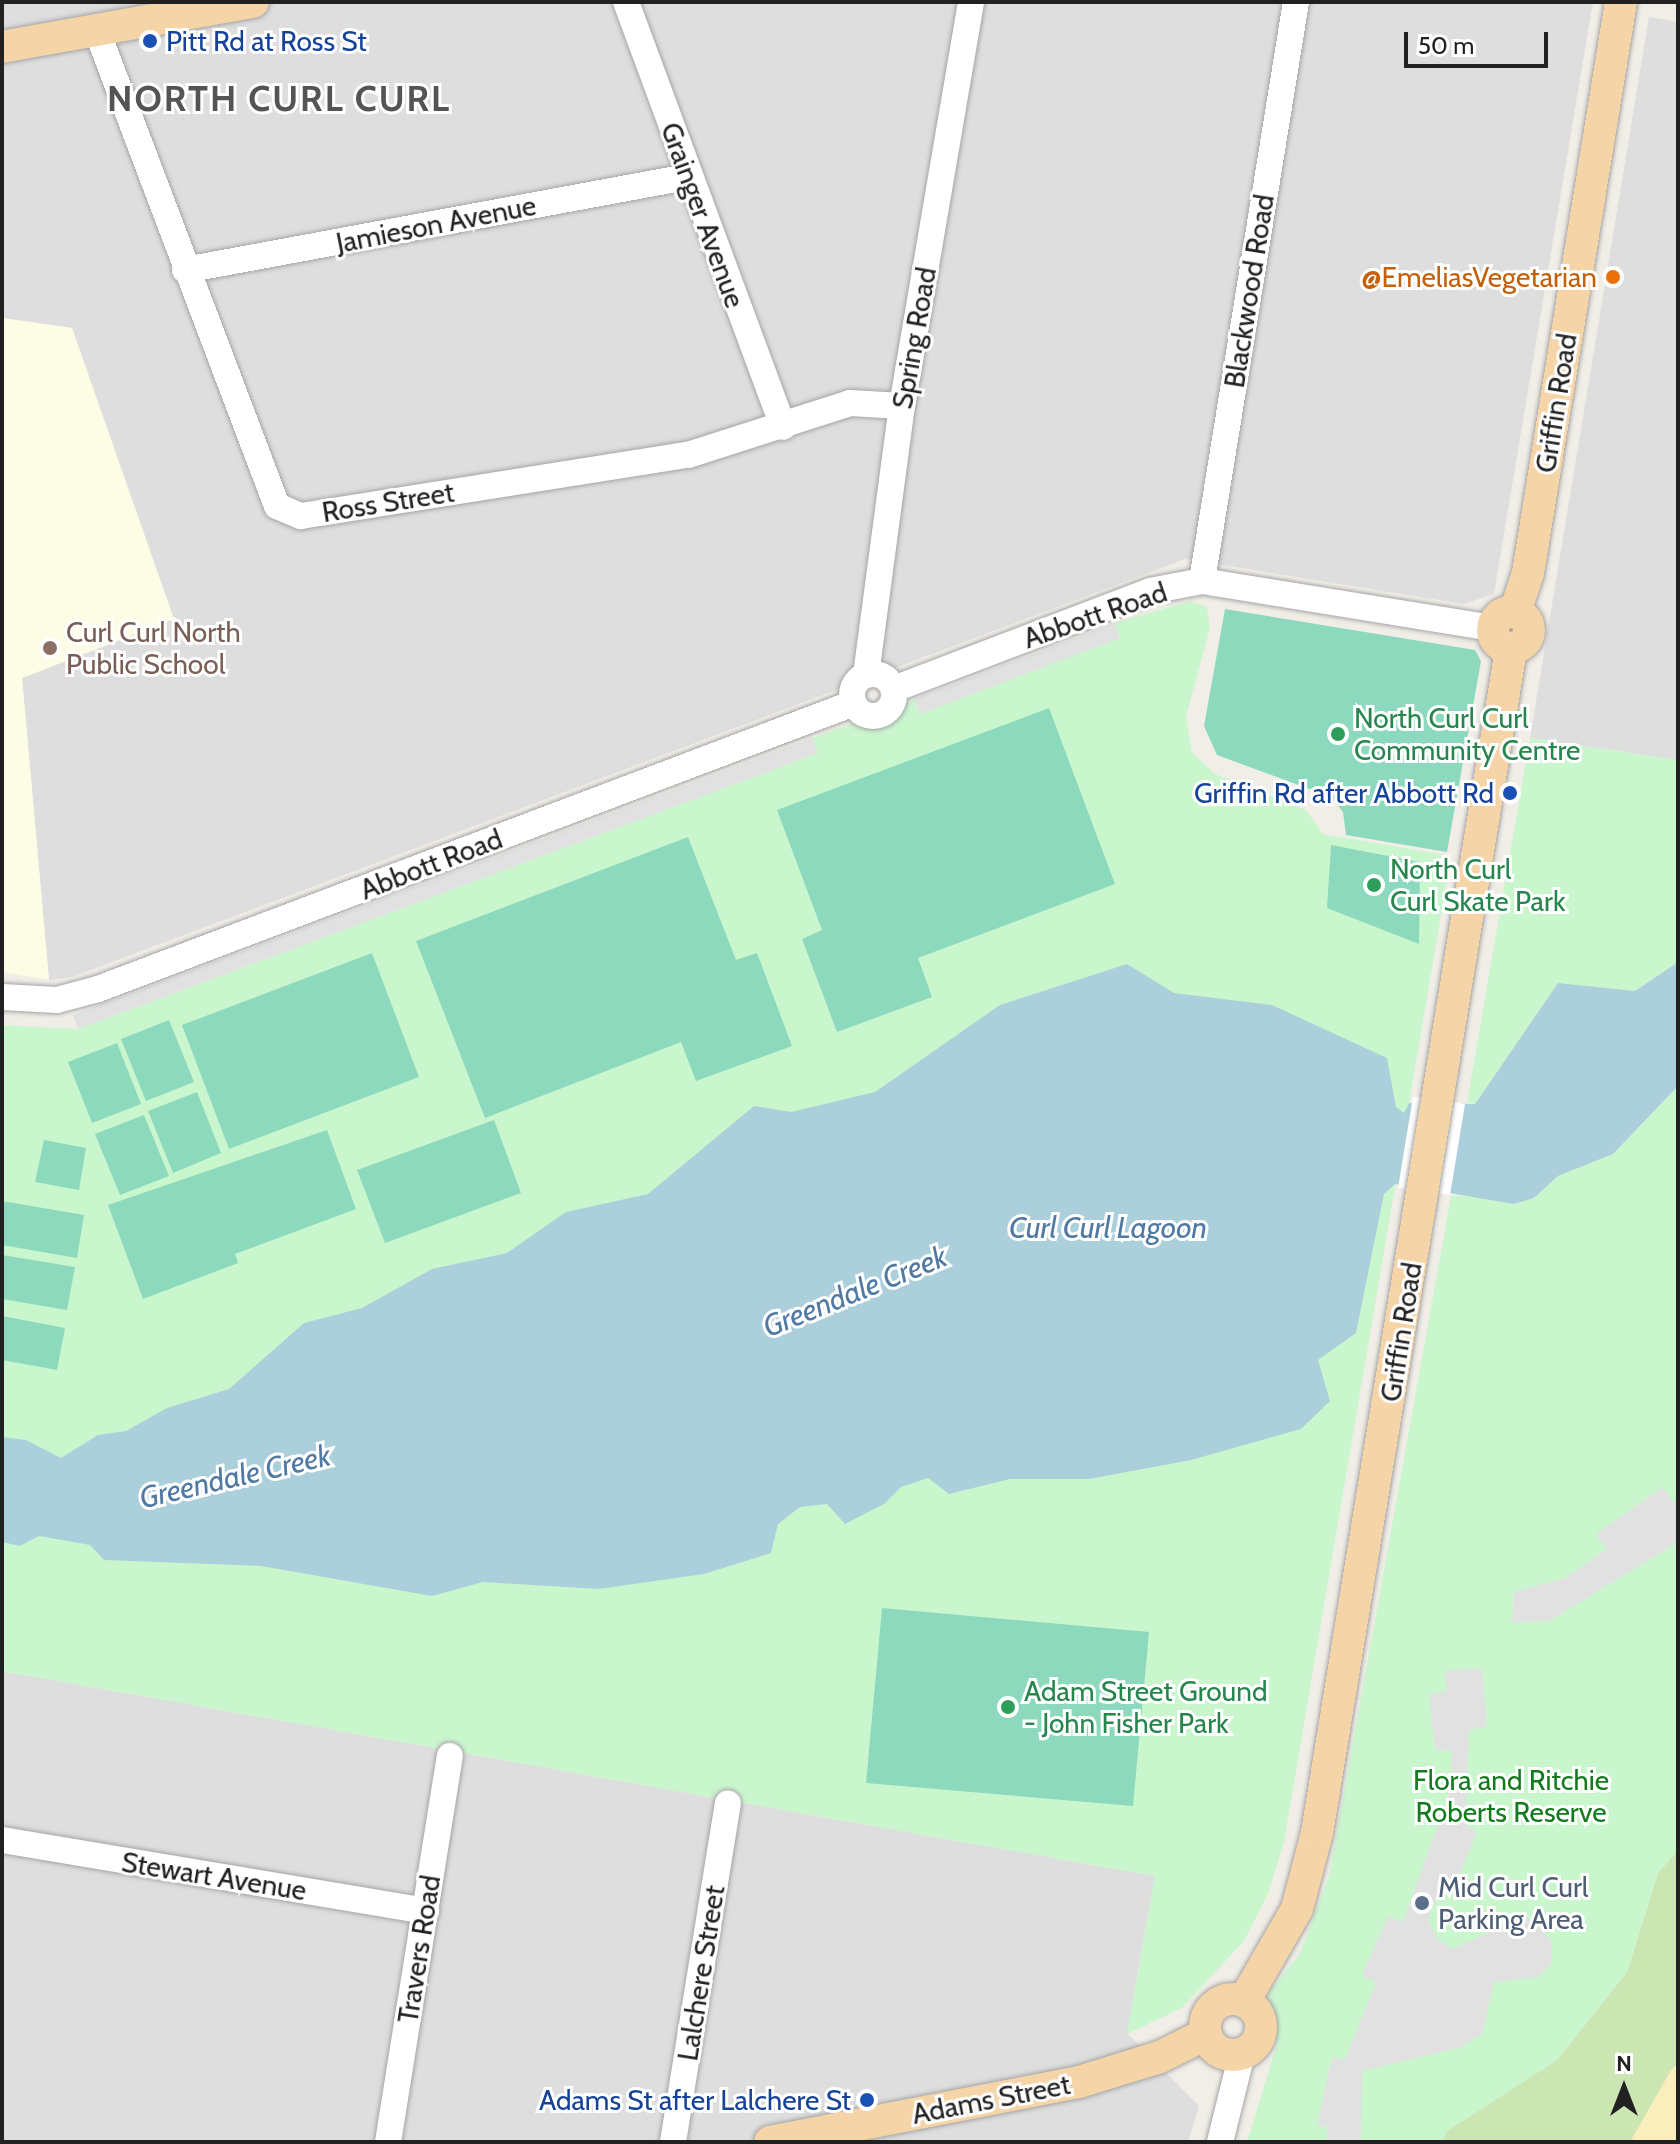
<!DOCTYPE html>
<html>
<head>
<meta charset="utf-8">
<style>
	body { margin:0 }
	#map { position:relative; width:1680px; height:2144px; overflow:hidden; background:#f1eee8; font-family:Cabin,sans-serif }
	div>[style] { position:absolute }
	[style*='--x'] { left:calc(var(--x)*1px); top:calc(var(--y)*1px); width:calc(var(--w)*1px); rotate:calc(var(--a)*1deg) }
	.residential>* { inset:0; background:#dfdede }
	.education>* { inset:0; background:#fdfde5 }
	.grass>* { inset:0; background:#cbe6b3 }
	.sand>* { inset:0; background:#faeebd }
	.park>* { inset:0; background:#caf6ce }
	.pitch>* { inset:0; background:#8dd9bd }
	.parking>* { inset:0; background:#e1e1e1 }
	.water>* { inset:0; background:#acd0db }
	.pier>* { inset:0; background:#fff }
	.roads { filter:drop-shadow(0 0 2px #a5a5a5) drop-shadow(0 0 2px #a5a5a5) }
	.minor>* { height:26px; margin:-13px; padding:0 13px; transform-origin:13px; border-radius:13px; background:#fff }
	.minor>.ring { margin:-13px; padding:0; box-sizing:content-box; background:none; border:26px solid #fff; border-radius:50% }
	.major>* { height:32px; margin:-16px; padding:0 16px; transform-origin:16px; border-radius:16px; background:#f5d5a8 }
	.major>.ring { margin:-16px; padding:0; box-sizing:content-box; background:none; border:32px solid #f5d5a8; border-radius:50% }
	.dots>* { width:22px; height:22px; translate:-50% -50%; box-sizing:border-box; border:4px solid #fff; border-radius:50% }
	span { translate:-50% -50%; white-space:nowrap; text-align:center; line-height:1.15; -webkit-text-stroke:6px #fff; paint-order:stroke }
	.transit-label { font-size:28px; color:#164399 }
	.left { translate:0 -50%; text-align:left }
	.right { translate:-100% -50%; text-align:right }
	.street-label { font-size:28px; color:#212121 }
	.food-label { font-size:28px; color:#c56008 }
	.education-label { font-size:28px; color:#785e54 }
	.leisure-label { font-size:28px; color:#27864d }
	.park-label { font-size:28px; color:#147a1e }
	.service-label { font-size:28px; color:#4e5e75 }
	.water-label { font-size:30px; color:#5079a3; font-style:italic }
	.district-label { font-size:36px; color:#545454; font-weight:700; letter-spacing:2px }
	.frame { position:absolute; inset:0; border:4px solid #212121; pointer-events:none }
	.north { position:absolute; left:1584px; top:2048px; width:80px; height:80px; -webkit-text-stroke:6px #fff; paint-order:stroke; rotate:0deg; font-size:22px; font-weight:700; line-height:32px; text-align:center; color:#212121 }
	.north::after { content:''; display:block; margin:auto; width:28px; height:36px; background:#212121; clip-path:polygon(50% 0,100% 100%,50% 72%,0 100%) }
	.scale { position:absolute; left:1404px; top:32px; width:144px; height:36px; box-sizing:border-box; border:4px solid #212121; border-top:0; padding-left:10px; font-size:24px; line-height:28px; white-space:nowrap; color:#212121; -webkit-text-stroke:6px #fff; paint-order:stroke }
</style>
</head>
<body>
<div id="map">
	<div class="residential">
		<div style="clip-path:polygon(2px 2px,1593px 2px,1494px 594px,1464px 604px,1185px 559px,72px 977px,49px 980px,22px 678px,173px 619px,72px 328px,2px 318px)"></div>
		<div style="clip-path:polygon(1649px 17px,1678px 22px,1678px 760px,1530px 738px)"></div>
		<div style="clip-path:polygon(2px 1671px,1155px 1876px,1127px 2033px,1199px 2106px,1188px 2142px,2px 2142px)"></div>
	</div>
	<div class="education">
		<div style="clip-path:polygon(2px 318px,72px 328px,174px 619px,22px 678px,49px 980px,2px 972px)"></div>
	</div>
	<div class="grass">
		<div style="clip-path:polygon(1678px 1850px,1678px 2063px,1630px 2142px,1442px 2142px,1447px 2131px,1557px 2060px,1627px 1972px,1658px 1873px)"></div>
	</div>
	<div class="sand">
		<div style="clip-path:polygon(1678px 2063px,1678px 2142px,1630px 2142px,1671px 2070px)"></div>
	</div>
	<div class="park">
		<div style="clip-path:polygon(1190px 601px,1207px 607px,1210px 628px,1186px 717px,1192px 752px,1215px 774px,1306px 810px,1323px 834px,1451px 856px,1284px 1842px,1268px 1894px,1244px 1941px,1182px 2008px,1127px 2034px,1155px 1876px,2px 1671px,2px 1025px,78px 1029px,817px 753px,812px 738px,854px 723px,877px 724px,914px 699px,919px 713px,1120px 637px,1115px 623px)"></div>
		<div style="clip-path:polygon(1530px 738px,1678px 760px,1678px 962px,1635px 991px,1558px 984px,1475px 1104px,1467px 1102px)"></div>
		<div style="clip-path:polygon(1678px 1086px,1678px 1850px,1658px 1873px,1627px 1972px,1557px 2060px,1447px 2131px,1442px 2142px,1247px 2142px,1277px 2044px,1268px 1994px,1300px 1953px,1329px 1876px,1451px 1196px,1534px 1198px,1558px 1176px,1613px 1154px)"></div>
	</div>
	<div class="pitch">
		<div style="clip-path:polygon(1225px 609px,1475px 650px,1481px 661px,1447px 852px,1346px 835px,1343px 812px,1331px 797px,1217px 755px,1204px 726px)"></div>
		<div style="clip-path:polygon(1049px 708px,1115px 884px,918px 958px,932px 997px,837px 1032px,802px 939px,822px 930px,777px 810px)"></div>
		<div style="clip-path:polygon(688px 837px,736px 960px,757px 953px,792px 1046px,696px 1081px,681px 1042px,485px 1118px,416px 941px)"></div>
		<div style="clip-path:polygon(1331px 845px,1420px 862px,1419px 944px,1327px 908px)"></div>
		<div style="clip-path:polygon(372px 953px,419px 1077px,229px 1149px,182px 1025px)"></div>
		<div style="clip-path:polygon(169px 1020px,194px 1082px,146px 1101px,121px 1039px)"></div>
		<div style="clip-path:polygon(117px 1043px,141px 1104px,92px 1123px,68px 1062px)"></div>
		<div style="clip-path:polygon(197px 1092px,221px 1153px,173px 1173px,148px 1111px)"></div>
		<div style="clip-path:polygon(144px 1115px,169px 1176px,120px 1195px,95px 1134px)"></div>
		<div style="clip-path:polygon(494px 1120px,521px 1193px,385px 1243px,357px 1170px)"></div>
		<div style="clip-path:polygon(327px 1130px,356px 1209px,235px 1254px,238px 1263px,143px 1299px,108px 1205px)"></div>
		<div style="clip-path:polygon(44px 1140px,86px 1148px,79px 1190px,35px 1182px)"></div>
		<div style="clip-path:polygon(2px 1201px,84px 1215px,77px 1258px,2px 1245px)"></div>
		<div style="clip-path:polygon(2px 1255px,75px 1267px,67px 1310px,2px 1299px)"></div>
		<div style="clip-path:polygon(2px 1316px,65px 1328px,57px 1370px,2px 1360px)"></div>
		<div style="clip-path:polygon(882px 1608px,1149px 1632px,1133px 1806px,866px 1783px)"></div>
	</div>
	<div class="parking">
		<div style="clip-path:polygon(1115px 623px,1120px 638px,920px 714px,914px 699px)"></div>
		<div style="clip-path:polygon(812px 738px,818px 753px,78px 1029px,73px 1015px)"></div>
		<div style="clip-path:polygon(1663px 1487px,1673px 1502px,1678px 1499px,1678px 1542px,1549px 1621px,1512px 1623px,1514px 1592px,1565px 1578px,1607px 1549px,1596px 1534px)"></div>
		<div style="clip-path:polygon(1482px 1668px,1487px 1726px,1469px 1730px,1465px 1824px,1477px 1831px,1454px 1889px,1441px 1885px,1428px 1920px,1437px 1938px,1452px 1949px,1523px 1917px,1535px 1921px,1552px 1942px,1552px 1962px,1538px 1977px,1494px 1982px,1482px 2034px,1461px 2047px,1362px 2071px,1361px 2142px,1326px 2142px,1328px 2127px,1317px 2125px,1332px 2058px,1345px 2059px,1376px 1983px,1362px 1975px,1388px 1916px,1403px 1922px,1450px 1791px,1452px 1751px,1435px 1750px,1429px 1694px,1447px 1692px,1444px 1671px)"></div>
	</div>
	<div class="water">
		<div style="clip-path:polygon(1678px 962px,1678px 1086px,1613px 1154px,1558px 1176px,1534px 1198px,1514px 1204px,1395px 1184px,1384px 1194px,1356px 1333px,1318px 1360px,1330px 1401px,1301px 1429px,1191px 1460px,1089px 1479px,1010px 1479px,949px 1494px,928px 1478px,901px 1487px,884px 1504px,845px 1524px,827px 1504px,800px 1507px,778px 1524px,771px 1553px,704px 1574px,599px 1589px,483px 1582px,432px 1596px,261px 1566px,104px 1560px,90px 1545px,39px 1536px,20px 1546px,2px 1542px,2px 1437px,26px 1440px,61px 1458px,98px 1435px,126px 1431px,167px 1408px,229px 1389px,304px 1323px,362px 1308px,432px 1269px,507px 1253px,566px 1212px,648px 1194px,754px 1106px,791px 1112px,875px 1092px,1000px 1005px,1127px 964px,1174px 993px,1272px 1005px,1387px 1058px,1396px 1107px,1404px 1113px,1409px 1103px,1475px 1104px,1558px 983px,1635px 991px)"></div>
	</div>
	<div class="pier">
		<div style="clip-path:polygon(1413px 1097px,1465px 1104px,1450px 1195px,1398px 1188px)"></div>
	</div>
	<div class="roads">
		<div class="minor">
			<div style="--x:626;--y:2;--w:453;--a:69.7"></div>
			<div style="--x:97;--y:31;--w:508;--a:69.25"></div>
			<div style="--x:277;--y:506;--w:26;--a:23"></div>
			<div style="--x:301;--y:516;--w:392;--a:-9"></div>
			<div style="--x:688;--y:455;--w:170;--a:-17.8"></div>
			<div style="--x:850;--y:403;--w:52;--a:3.3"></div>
			<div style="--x:185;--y:270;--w:511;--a:-10.5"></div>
			<div style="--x:1202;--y:581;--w:587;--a:-80.78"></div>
			<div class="ring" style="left:852px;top:674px;width:16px;height:16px"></div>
			<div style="--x:866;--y:675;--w:271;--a:-82.4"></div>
			<div style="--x:902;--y:406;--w:410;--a:-80.3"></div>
			<div style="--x:894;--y:689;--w:274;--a:-20.9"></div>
			<div style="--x:1150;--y:591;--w:53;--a:-10.9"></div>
			<div style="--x:1202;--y:581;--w:295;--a:9.2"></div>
			<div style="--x:2;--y:997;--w:55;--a:3.1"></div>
			<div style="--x:57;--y:1000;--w:42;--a:-15"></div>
			<div style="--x:98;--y:989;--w:808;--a:-20.72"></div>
			<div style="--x:2;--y:1840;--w:430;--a:9.5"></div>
			<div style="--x:388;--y:2142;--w:391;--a:-80.9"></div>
			<div style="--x:673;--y:2142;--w:343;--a:-80.8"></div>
			<div style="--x:1220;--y:2142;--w:91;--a:-76"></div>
		</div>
		<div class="major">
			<div style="--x:2;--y:47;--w:255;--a:-10.2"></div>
			<div class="ring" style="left:1493px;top:612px;width:4px;height:4px"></div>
			<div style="--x:1515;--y:612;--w:41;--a:-71.6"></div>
			<div style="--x:1528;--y:573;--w:579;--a:-80.75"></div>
			<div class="ring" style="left:1205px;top:1999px;width:24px;height:24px"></div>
			<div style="--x:1244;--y:2001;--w:106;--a:-60.1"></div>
			<div style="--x:1297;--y:1909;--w:79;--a:-75.3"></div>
			<div style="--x:1317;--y:1833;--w:1200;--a:-80.69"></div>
			<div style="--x:770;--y:2142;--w:315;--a:-11"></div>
			<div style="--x:1079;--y:2082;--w:85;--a:-17.2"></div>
			<div style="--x:1160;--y:2057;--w:51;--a:-26.6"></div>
		</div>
	</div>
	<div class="dots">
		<div style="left:150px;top:41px;background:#1a4fb4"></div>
		<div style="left:1613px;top:277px;background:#e8710a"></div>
		<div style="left:50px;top:648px;background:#8d6e63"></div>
		<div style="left:1338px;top:734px;background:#2e9e5b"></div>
		<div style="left:1510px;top:793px;background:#1a4fb4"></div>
		<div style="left:1374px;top:885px;background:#2e9e5b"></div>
		<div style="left:1008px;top:1707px;background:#2e9e5b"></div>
		<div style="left:1422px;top:1903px;background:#5c6f8a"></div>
		<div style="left:867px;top:2100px;background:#1a4fb4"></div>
	</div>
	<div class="transit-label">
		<span class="left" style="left:166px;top:41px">Pitt Rd at Ross St</span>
		<span class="right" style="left:1494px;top:793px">Griffin Rd after Abbott Rd</span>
		<span class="right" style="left:851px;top:2100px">Adams St after Lalchere St</span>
	</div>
	<div class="street-label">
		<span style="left:703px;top:215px;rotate:70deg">Grainger Avenue</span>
		<span style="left:436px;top:224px;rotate:-11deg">Jamieson Avenue</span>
		<span style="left:1249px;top:291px;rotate:-81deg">Blackwood Road</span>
		<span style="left:914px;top:338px;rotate:-80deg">Spring Road</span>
		<span style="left:1556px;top:403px;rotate:-81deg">Griffin Road</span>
		<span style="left:388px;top:502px;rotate:-9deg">Ross Street</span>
		<span style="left:1095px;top:615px;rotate:-19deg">Abbott Road</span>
		<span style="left:431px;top:864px;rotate:-21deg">Abbott Road</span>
		<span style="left:1401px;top:1332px;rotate:-81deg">Griffin Road</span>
		<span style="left:214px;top:1876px;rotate:9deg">Stewart Avenue</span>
		<span style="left:419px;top:1949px;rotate:-81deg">Travers Road</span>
		<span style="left:701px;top:1973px;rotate:-81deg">Lalchere Street</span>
		<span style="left:991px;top:2099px;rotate:-11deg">Adams Street</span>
	</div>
	<div class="food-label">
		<span class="right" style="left:1597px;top:277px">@EmeliasVegetarian</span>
	</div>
	<div class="education-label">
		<span class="left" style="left:66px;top:648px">Curl Curl North<br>Public School</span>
	</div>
	<div class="leisure-label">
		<span class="left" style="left:1354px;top:734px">North Curl Curl<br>Community Centre</span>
		<span class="left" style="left:1390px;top:885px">North Curl<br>Curl Skate Park</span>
		<span class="left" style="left:1024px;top:1707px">Adam Street Ground<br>- John Fisher Park</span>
	</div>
	<div class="park-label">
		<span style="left:1511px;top:1796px">Flora and Ritchie<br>Roberts Reserve</span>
	</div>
	<div class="service-label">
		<span class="left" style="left:1438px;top:1903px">Mid Curl Curl<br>Parking Area</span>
	</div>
	<div class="water-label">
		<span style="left:1108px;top:1228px">Curl Curl Lagoon</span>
		<span style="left:855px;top:1292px;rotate:-22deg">Greendale Creek</span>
		<span style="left:235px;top:1477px;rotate:-13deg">Greendale Creek</span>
	</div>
	<div class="district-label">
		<span style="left:279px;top:99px">NORTH CURL CURL</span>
	</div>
	<div class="frame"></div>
	<div class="north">N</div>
	<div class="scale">50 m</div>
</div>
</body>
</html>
